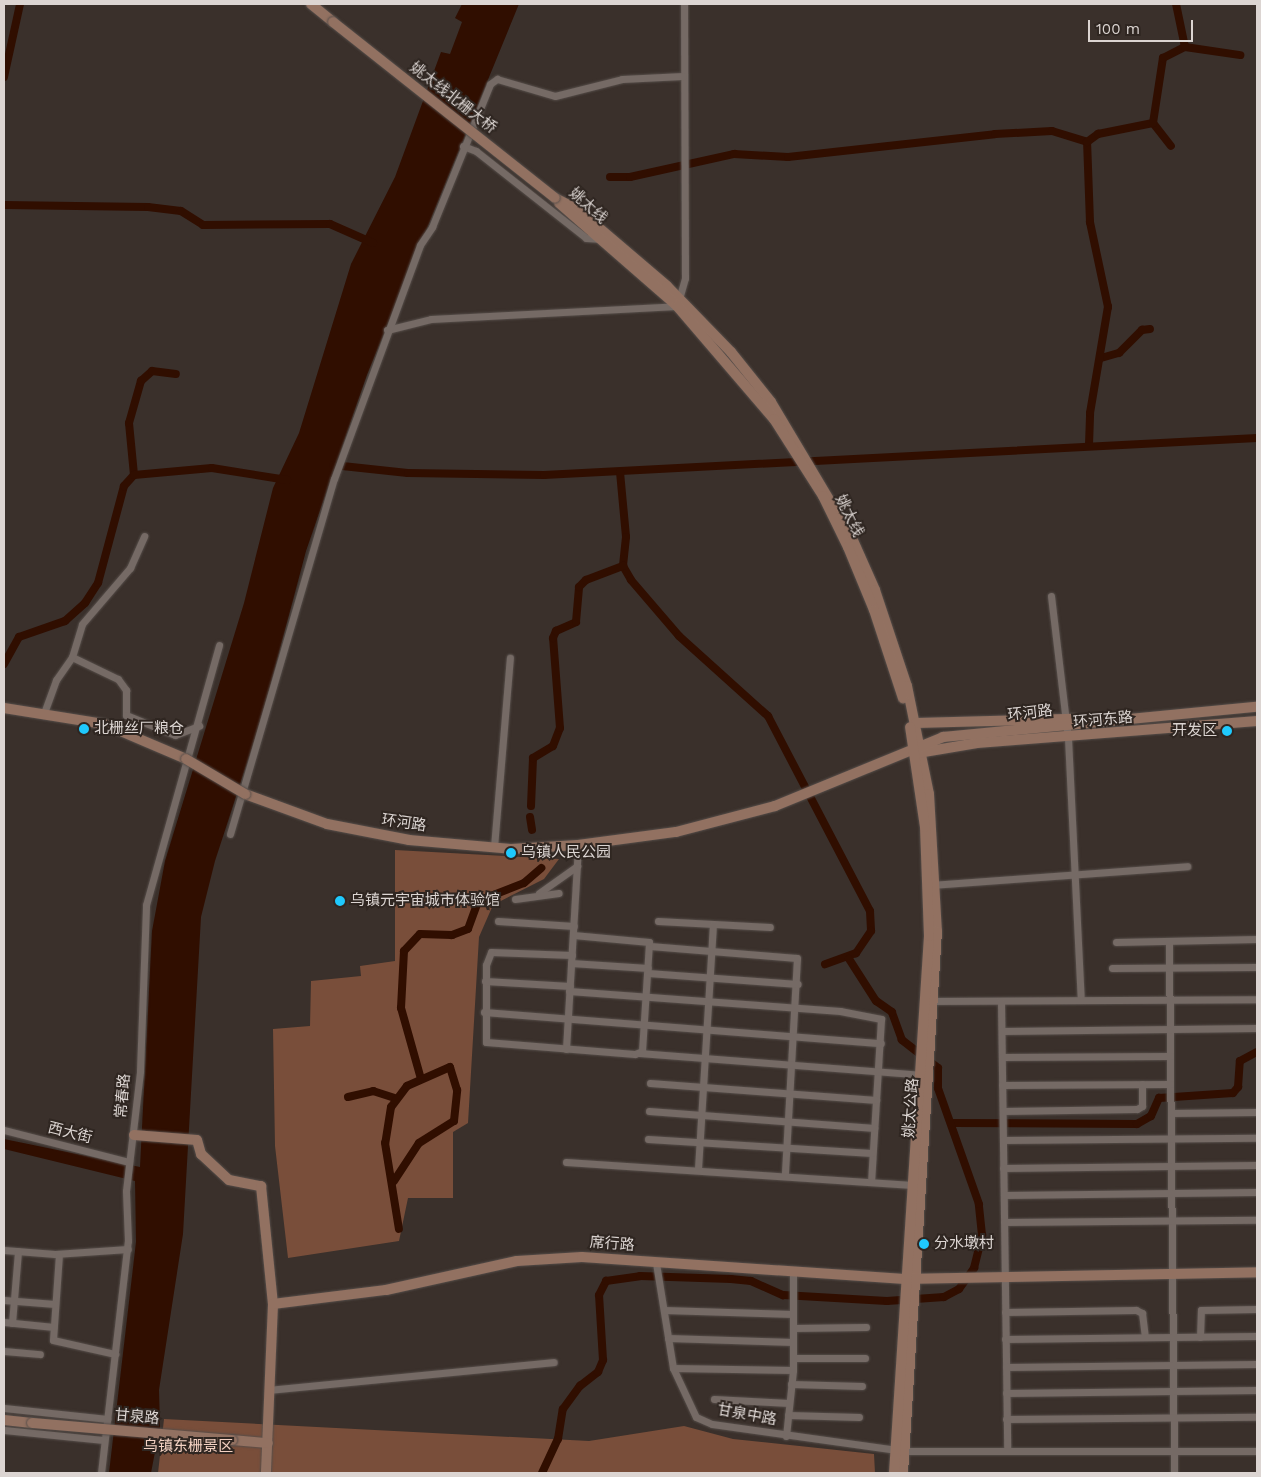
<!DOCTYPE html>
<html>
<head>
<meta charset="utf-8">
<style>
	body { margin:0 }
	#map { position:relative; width:1261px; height:1477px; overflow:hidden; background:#3a302b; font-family:"Work Sans","Noto Sans SC",sans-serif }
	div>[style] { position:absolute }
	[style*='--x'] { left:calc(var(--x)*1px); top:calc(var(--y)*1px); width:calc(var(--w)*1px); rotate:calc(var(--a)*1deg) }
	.green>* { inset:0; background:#794e3a }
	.water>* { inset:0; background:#300e00 }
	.canal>* { height:8px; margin:-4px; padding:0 4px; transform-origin:4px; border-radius:4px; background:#300e00 }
	.roads { filter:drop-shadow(0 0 1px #554d49) drop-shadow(0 0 1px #554d49) }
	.street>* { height:7px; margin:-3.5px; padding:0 3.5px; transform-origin:3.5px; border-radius:3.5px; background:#756a65 }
	.secondary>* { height:10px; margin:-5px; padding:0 5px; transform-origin:5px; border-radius:5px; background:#927161 }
	.bridges { filter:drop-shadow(0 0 1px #554d49) drop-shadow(0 0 1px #554d49) }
	.secondary-bridge>* { height:10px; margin:-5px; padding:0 5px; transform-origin:5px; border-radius:5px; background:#927161 }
	.dots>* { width:14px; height:14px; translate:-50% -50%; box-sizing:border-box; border:2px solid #2f2621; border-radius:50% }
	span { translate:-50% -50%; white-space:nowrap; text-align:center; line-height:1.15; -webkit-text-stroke:4px #2f2621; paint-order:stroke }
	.street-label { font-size:15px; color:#dcd5d2 }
	.poi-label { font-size:15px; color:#dcd5d2 }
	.left { translate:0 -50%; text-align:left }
	.right { translate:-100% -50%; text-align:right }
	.park-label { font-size:15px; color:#f4d2c3 }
	.frame { position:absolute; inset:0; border:5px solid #dcd5d2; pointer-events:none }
	.scale { position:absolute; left:1088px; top:20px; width:105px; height:22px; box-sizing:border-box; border:2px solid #dcd5d2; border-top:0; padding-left:6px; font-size:15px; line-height:18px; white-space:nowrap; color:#dcd5d2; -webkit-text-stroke:4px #2f2621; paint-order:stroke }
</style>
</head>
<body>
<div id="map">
	<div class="green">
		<div style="clip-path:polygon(395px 850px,559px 859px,544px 879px,493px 905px,479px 937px,468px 1123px,453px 1132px,453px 1198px,408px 1198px,399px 1241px,288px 1258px,275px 1146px,273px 1029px,310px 1026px,311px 981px,361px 976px,360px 966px,395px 961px)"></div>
		<div style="clip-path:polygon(164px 1419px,589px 1441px,684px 1426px,733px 1439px,874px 1454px,875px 1473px,158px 1473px)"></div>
	</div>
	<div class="water">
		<div style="clip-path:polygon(462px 4px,519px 4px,367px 375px,306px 551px,262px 717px,215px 861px,201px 917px,183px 1234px,159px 1390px,160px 1426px,151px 1473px,109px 1473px,136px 1242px,135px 1181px,4px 1149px,4px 1139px,140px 1167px,152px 931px,165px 861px,244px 603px,273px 488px,299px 433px,351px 264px,395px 177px,441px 52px,450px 54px,462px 22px,455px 18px)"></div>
	</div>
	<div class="canal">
		<div style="--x:1185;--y:47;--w:56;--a:8.3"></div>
		<div style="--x:4;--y:77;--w:75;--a:-77.6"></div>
		<div style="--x:1153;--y:123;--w:29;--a:52"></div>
		<div style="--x:610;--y:177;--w:20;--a:0"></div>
		<div style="--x:630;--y:177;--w:107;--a:-12.5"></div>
		<div style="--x:734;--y:154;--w:54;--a:3.2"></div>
		<div style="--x:788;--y:157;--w:208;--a:-6.3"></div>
		<div style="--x:995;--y:134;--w:57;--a:-3"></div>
		<div style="--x:1052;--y:131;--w:37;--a:17"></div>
		<div style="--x:4;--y:205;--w:144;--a:0.8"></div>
		<div style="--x:148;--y:207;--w:33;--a:7"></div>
		<div style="--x:181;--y:211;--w:26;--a:32"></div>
		<div style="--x:203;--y:225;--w:127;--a:-0.5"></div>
		<div style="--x:330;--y:224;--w:47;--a:23.8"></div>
		<div style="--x:1101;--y:358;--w:19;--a:-16"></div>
		<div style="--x:1119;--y:353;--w:33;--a:-45"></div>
		<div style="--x:1142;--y:330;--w:8;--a:-7"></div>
		<div style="--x:1089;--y:445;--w:32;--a:-88"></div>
		<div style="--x:1090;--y:413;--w:108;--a:-80.4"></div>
		<div style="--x:1108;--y:307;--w:87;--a:-102"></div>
		<div style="--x:1090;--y:222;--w:80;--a:-92.1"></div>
		<div style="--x:1087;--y:142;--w:14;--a:-36"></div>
		<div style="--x:1098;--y:134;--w:56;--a:-11.3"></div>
		<div style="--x:1153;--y:123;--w:66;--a:-81.3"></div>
		<div style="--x:1163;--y:58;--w:25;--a:-27"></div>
		<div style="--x:1185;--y:47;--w:44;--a:-101.8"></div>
		<div style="--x:333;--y:465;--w:75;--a:6.1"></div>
		<div style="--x:408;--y:473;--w:136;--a:0.8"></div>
		<div style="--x:544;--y:475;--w:714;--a:-2.97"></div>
		<div style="--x:620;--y:472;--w:65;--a:84.7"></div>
		<div style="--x:626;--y:537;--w:29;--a:96"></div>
		<div style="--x:623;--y:566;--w:16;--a:60"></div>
		<div style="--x:631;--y:580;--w:74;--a:49.4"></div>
		<div style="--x:679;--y:636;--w:120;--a:42"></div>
		<div style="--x:768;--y:716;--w:220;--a:62.4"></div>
		<div style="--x:870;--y:911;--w:20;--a:87"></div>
		<div style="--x:871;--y:931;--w:27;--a:124"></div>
		<div style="--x:856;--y:953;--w:33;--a:160"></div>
		<div style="--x:134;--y:475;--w:52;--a:-95.5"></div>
		<div style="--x:129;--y:423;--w:44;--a:-74.1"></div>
		<div style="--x:141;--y:381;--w:15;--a:-42"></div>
		<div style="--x:152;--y:371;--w:24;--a:7"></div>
		<div style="--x:4;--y:664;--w:31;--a:-61"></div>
		<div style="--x:19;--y:637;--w:49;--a:-19.2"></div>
		<div style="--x:65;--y:621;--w:27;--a:-42"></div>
		<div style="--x:85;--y:603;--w:24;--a:-57"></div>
		<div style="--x:98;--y:583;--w:100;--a:-75"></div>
		<div style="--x:124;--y:486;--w:15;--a:-48"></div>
		<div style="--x:134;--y:475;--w:78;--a:-5.1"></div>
		<div style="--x:212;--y:468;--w:76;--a:9.1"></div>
		<div style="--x:531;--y:806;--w:48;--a:-87.6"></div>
		<div style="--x:533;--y:758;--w:23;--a:-31"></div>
		<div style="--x:553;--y:746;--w:19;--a:-69"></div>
		<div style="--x:560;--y:728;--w:90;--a:-94.4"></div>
		<div style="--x:553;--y:638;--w:8;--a:-67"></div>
		<div style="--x:556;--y:631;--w:22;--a:-24"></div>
		<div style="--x:576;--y:622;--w:35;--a:-85"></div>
		<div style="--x:579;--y:587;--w:10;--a:-45"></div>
		<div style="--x:586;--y:580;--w:40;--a:-21"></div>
		<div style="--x:530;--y:817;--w:13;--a:81"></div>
		<div style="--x:421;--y:1079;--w:74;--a:-105.7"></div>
		<div style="--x:401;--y:1008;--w:57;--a:-87"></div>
		<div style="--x:404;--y:951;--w:23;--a:-47"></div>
		<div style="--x:420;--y:934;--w:32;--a:2"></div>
		<div style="--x:452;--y:935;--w:17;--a:-21"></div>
		<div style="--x:468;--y:929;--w:30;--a:-70"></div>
		<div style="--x:478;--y:901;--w:49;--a:-21.4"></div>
		<div style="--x:524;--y:883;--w:23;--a:-41"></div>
		<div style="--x:348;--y:1097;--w:26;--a:-13"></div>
		<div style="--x:373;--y:1091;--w:22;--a:18"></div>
		<div style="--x:954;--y:1123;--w:183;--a:0.3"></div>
		<div style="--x:1137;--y:1124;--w:16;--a:-30"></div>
		<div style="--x:1151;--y:1116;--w:20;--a:-66"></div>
		<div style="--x:1159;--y:1098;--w:74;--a:-3.9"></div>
		<div style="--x:1233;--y:1093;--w:8;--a:-50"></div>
		<div style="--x:1238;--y:1087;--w:26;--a:-86"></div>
		<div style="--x:1240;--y:1061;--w:19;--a:-28"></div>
		<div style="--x:394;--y:1181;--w:45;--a:-56.7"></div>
		<div style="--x:419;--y:1143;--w:41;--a:-32.2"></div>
		<div style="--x:454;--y:1121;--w:31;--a:-84"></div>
		<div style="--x:457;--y:1090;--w:24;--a:-107"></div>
		<div style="--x:450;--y:1067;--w:47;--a:156.2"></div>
		<div style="--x:407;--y:1086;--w:26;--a:127"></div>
		<div style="--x:391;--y:1107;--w:36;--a:99"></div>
		<div style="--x:385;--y:1143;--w:87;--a:80.8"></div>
		<div style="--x:542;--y:1473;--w:38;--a:-65"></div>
		<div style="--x:558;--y:1439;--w:30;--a:-81"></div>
		<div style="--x:563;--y:1409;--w:29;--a:-54"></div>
		<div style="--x:580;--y:1386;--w:23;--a:-38"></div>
		<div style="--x:598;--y:1372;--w:13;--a:-67"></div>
		<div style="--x:603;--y:1360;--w:65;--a:-93.5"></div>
		<div style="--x:599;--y:1295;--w:16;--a:-63"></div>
		<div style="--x:606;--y:1281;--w:34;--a:-8"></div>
		<div style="--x:640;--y:1276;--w:91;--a:1.9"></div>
		<div style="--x:731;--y:1279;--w:20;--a:6"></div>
		<div style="--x:751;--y:1281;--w:35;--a:24"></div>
		<div style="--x:783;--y:1295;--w:104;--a:3.3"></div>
		<div style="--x:887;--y:1301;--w:57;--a:-4"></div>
		<div style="--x:944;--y:1297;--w:17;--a:-28"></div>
		<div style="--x:959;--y:1289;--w:26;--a:-54"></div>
		<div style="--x:974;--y:1268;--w:34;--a:-76"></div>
		<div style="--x:982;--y:1235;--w:31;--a:-96"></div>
		<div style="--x:979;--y:1204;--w:123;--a:-109.5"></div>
		<div style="--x:938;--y:1088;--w:20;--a:-90"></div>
		<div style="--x:938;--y:1068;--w:46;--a:-142.1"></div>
		<div style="--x:902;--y:1040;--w:30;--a:-110"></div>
		<div style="--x:892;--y:1012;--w:19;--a:-145"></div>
		<div style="--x:876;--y:1001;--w:50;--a:-122.7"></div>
	</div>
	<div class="roads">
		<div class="street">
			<div style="--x:463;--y:146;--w:14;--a:21"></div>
			<div style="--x:476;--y:151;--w:140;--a:38.3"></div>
			<div style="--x:586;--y:238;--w:16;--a:4"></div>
			<div style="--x:387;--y:330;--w:45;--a:-14"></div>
			<div style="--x:431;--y:319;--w:246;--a:-3"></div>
			<div style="--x:677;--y:306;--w:29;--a:-74"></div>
			<div style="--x:685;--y:278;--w:274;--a:-90.2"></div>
			<div style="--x:1051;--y:596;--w:143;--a:83.2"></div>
			<div style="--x:1068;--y:738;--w:262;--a:87.2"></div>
			<div style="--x:72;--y:657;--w:51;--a:25.6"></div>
			<div style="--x:118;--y:679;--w:14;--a:54"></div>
			<div style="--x:126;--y:690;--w:25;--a:90"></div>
			<div style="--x:126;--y:715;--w:53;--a:22.2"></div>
			<div style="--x:175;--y:735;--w:26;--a:-21"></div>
			<div style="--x:44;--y:713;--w:35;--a:-70"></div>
			<div style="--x:56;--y:680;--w:28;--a:-55"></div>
			<div style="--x:72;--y:657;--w:34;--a:-73"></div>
			<div style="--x:82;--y:624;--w:74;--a:-49.4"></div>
			<div style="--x:130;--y:568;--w:35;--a:-66"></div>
			<div style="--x:230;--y:834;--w:370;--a:-73.7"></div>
			<div style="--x:334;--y:479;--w:249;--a:-69.8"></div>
			<div style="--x:420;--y:245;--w:22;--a:-56"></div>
			<div style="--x:432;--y:227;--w:154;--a:-67.9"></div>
			<div style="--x:490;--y:84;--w:9;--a:-36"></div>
			<div style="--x:497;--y:79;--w:60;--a:16.3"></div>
			<div style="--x:555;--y:96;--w:69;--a:-14.2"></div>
			<div style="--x:622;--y:79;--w:61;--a:-2.8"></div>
			<div style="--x:494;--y:847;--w:190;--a:-85.2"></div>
			<div style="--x:931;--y:885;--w:257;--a:-4.2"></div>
			<div style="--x:539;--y:893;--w:47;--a:-35.4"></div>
			<div style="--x:515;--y:899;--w:44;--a:-7.8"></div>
			<div style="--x:498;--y:921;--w:76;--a:3.8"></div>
			<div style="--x:658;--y:921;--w:112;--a:3.1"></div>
			<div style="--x:1169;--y:941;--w:532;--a:89.46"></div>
			<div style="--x:1116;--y:942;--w:141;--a:-1.2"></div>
			<div style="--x:650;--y:946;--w:147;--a:4.7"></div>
			<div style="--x:797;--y:958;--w:217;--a:93.2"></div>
			<div style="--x:572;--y:955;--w:81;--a:-177.9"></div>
			<div style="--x:491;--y:952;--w:14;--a:111"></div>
			<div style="--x:486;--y:965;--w:77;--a:90"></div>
			<div style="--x:486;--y:1042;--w:149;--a:4.6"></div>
			<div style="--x:635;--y:1054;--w:8;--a:-23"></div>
			<div style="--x:642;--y:1051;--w:109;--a:-86.3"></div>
			<div style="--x:649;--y:942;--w:76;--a:-174.7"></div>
			<div style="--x:571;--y:963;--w:77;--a:3.7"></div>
			<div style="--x:1112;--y:968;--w:145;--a:-0.4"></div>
			<div style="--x:648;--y:973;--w:150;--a:4.2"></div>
			<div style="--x:485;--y:981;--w:85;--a:3.4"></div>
			<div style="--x:569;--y:991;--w:272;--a:4.2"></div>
			<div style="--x:840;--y:1011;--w:42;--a:11"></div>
			<div style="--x:881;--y:1019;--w:162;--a:93.5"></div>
			<div style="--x:929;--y:1001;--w:328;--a:-0.3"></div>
			<div style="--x:1001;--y:1001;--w:450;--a:89.2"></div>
			<div style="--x:484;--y:1012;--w:398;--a:4.5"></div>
			<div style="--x:1002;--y:1031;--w:255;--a:-0.7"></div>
			<div style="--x:566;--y:1049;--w:204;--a:-86.6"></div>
			<div style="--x:639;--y:1053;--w:285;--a:4.4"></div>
			<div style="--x:1002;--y:1057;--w:168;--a:-0.3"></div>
			<div style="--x:650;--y:1083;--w:227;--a:4.3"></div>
			<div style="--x:1002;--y:1085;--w:168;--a:-0.3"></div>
			<div style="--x:649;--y:1111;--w:226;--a:4.3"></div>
			<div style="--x:1003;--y:1111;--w:134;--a:-0.9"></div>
			<div style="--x:1137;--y:1109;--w:6;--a:-31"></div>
			<div style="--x:1142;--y:1106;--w:22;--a:-90"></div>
			<div style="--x:1171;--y:1113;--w:86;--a:-0.7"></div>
			<div style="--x:4;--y:1130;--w:129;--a:14.4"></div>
			<div style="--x:648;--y:1139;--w:224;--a:3.6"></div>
			<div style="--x:1003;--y:1140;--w:254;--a:-0.5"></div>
			<div style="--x:566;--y:1162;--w:351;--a:3.8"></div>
			<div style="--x:1003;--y:1168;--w:254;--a:-0.7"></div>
			<div style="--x:698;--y:1169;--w:245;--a:-86.5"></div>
			<div style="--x:1004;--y:1195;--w:253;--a:-0.7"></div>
			<div style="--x:1004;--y:1222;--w:253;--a:-0.5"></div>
			<div style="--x:4;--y:1250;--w:51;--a:4.5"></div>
			<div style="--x:55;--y:1254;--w:73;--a:-3.9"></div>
			<div style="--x:59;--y:1254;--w:86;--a:94"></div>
			<div style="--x:53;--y:1340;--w:64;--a:12.7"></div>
			<div style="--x:656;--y:1263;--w:106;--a:80.8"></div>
			<div style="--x:673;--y:1368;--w:54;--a:64.9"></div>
			<div style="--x:696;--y:1417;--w:17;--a:24"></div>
			<div style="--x:712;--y:1424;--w:194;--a:8"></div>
			<div style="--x:904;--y:1451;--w:353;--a:0"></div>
			<div style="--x:4;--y:1300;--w:51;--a:4.5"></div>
			<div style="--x:664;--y:1310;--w:129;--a:1.8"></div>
			<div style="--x:1005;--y:1312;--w:131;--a:-0.9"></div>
			<div style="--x:1136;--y:1310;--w:7;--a:27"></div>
			<div style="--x:1142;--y:1313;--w:24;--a:83"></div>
			<div style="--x:4;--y:1322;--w:50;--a:5.7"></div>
			<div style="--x:12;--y:1323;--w:72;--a:-85.2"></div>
			<div style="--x:793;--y:1328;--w:73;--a:-0.8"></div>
			<div style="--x:1200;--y:1337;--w:27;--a:-88"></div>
			<div style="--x:1201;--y:1310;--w:56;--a:-1"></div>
			<div style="--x:668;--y:1338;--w:125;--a:1.8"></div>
			<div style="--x:1005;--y:1339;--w:252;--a:-0.7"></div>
			<div style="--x:4;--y:1351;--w:36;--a:5"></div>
			<div style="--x:793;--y:1358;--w:72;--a:0"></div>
			<div style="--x:1006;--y:1367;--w:251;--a:-0.7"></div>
			<div style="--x:673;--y:1368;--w:120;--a:1"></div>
			<div style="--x:791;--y:1384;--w:71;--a:1.6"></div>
			<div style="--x:269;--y:1390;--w:286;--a:-5.6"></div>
			<div style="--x:1006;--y:1393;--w:251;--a:-0.7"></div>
			<div style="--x:714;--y:1399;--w:75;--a:3.1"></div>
			<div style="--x:4;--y:1408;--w:104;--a:6.1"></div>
			<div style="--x:788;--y:1415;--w:71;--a:1.6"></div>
			<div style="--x:1006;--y:1419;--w:251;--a:-0.5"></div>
			<div style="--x:4;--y:1430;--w:100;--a:5.7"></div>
			<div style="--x:786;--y:1436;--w:66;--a:-83.9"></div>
			<div style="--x:793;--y:1370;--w:98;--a:-90"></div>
			<div style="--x:101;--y:1473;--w:234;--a:-83.4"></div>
			<div style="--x:128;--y:1241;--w:50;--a:-92.3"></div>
			<div style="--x:126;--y:1191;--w:121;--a:-83.3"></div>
			<div style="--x:140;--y:1071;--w:166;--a:-87.9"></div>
			<div style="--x:146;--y:905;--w:270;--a:-74.3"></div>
		</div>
		<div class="secondary">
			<div style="--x:311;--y:4;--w:28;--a:39"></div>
			<div style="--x:555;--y:198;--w:25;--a:27"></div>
			<div style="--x:577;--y:209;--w:118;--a:40.5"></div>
			<div style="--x:667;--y:286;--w:92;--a:45.9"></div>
			<div style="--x:731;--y:352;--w:64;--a:51.3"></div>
			<div style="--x:771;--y:402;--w:158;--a:59.2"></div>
			<div style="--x:852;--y:538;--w:57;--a:66.1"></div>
			<div style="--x:875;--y:590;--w:101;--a:71.6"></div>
			<div style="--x:907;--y:686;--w:110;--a:78.5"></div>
			<div style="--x:929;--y:794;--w:137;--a:86.7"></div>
			<div style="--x:937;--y:931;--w:543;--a:93.59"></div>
			<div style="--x:559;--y:203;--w:157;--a:41.1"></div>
			<div style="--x:677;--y:306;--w:149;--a:49.4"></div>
			<div style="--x:774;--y:419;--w:91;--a:57.5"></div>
			<div style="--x:823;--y:496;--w:57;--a:63.9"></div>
			<div style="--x:848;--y:547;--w:68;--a:67.6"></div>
			<div style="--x:874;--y:610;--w:93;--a:71.8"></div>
			<div style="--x:4;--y:708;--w:101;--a:9.1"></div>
			<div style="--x:104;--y:724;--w:89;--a:23.1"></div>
			<div style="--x:916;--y:723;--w:158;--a:-1.5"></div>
			<div style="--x:918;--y:753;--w:60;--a:-9.6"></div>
			<div style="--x:977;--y:743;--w:281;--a:-4.5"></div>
			<div style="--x:245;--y:794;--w:87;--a:20.1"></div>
			<div style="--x:327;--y:824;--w:84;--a:11"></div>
			<div style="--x:409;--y:840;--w:102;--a:5"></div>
			<div style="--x:511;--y:849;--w:67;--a:-3.4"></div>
			<div style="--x:578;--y:845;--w:99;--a:-7.6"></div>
			<div style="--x:676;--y:832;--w:102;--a:-14.7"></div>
			<div style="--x:775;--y:806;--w:182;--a:-22.3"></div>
			<div style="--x:943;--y:737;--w:315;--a:-5.5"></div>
			<div style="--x:134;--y:1135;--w:63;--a:4.5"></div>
			<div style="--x:197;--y:1140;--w:15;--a:74"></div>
			<div style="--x:201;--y:1154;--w:38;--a:43"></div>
			<div style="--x:229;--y:1180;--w:33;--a:11"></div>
			<div style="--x:261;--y:1186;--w:119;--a:84.2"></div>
			<div style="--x:273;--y:1304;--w:169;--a:92.4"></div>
			<div style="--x:273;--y:1304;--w:114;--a:-7.1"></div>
			<div style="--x:386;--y:1290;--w:134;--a:-12.5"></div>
			<div style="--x:517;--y:1261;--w:65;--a:-3.5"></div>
			<div style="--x:582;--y:1257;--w:327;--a:3.9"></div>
			<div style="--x:908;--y:1279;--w:349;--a:-1.1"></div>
			<div style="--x:4;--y:1420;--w:28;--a:6"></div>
			<div style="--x:232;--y:1440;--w:36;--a:5"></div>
			<div style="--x:894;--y:1473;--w:538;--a:-86.27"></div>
			<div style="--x:929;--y:936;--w:109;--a:-92.1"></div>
			<div style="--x:925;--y:827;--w:101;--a:-98.5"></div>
		</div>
	</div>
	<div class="bridges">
		<div class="secondary-bridge">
			<div style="--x:333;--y:22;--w:283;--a:38.4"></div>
			<div style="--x:186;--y:759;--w:69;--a:30.7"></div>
			<div style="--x:32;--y:1423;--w:201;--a:4.9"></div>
		</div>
	</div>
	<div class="dots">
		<div style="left:84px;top:729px;background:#1fc9fd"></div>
		<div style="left:1227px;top:731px;background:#1fc9fd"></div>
		<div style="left:511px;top:853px;background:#1fc9fd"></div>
		<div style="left:340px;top:901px;background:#1fc9fd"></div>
		<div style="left:924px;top:1244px;background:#1fc9fd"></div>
	</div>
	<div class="street-label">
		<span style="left:453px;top:98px;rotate:38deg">姚太线北栅大桥</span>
		<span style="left:588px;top:206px;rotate:42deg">姚太线</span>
		<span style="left:849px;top:516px;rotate:64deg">姚太线</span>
		<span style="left:1030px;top:713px;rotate:-6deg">环河路</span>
		<span style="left:1103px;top:720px;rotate:-5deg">环河东路</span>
		<span style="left:404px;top:823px;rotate:8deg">环河路</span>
		<span style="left:123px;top:1096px;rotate:-85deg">常春路</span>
		<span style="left:911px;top:1108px;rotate:-86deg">姚太公路</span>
		<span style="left:70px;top:1133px;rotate:14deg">西大街</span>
		<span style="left:612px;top:1244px;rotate:4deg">席行路</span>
		<span style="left:747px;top:1415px;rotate:10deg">甘泉中路</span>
		<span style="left:137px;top:1417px;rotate:5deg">甘泉路</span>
	</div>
	<div class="poi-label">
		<span class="left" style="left:94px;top:729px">北栅丝厂粮仓</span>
		<span class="right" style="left:1217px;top:731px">开发区</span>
		<span class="left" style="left:521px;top:853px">乌镇人民公园</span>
		<span class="left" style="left:350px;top:901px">乌镇元宇宙城市体验馆</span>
		<span class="left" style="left:934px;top:1244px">分水墩村</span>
	</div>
	<div class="park-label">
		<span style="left:188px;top:1447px">乌镇东栅景区</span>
	</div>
	<div class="frame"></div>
	<div class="scale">100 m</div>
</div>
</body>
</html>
